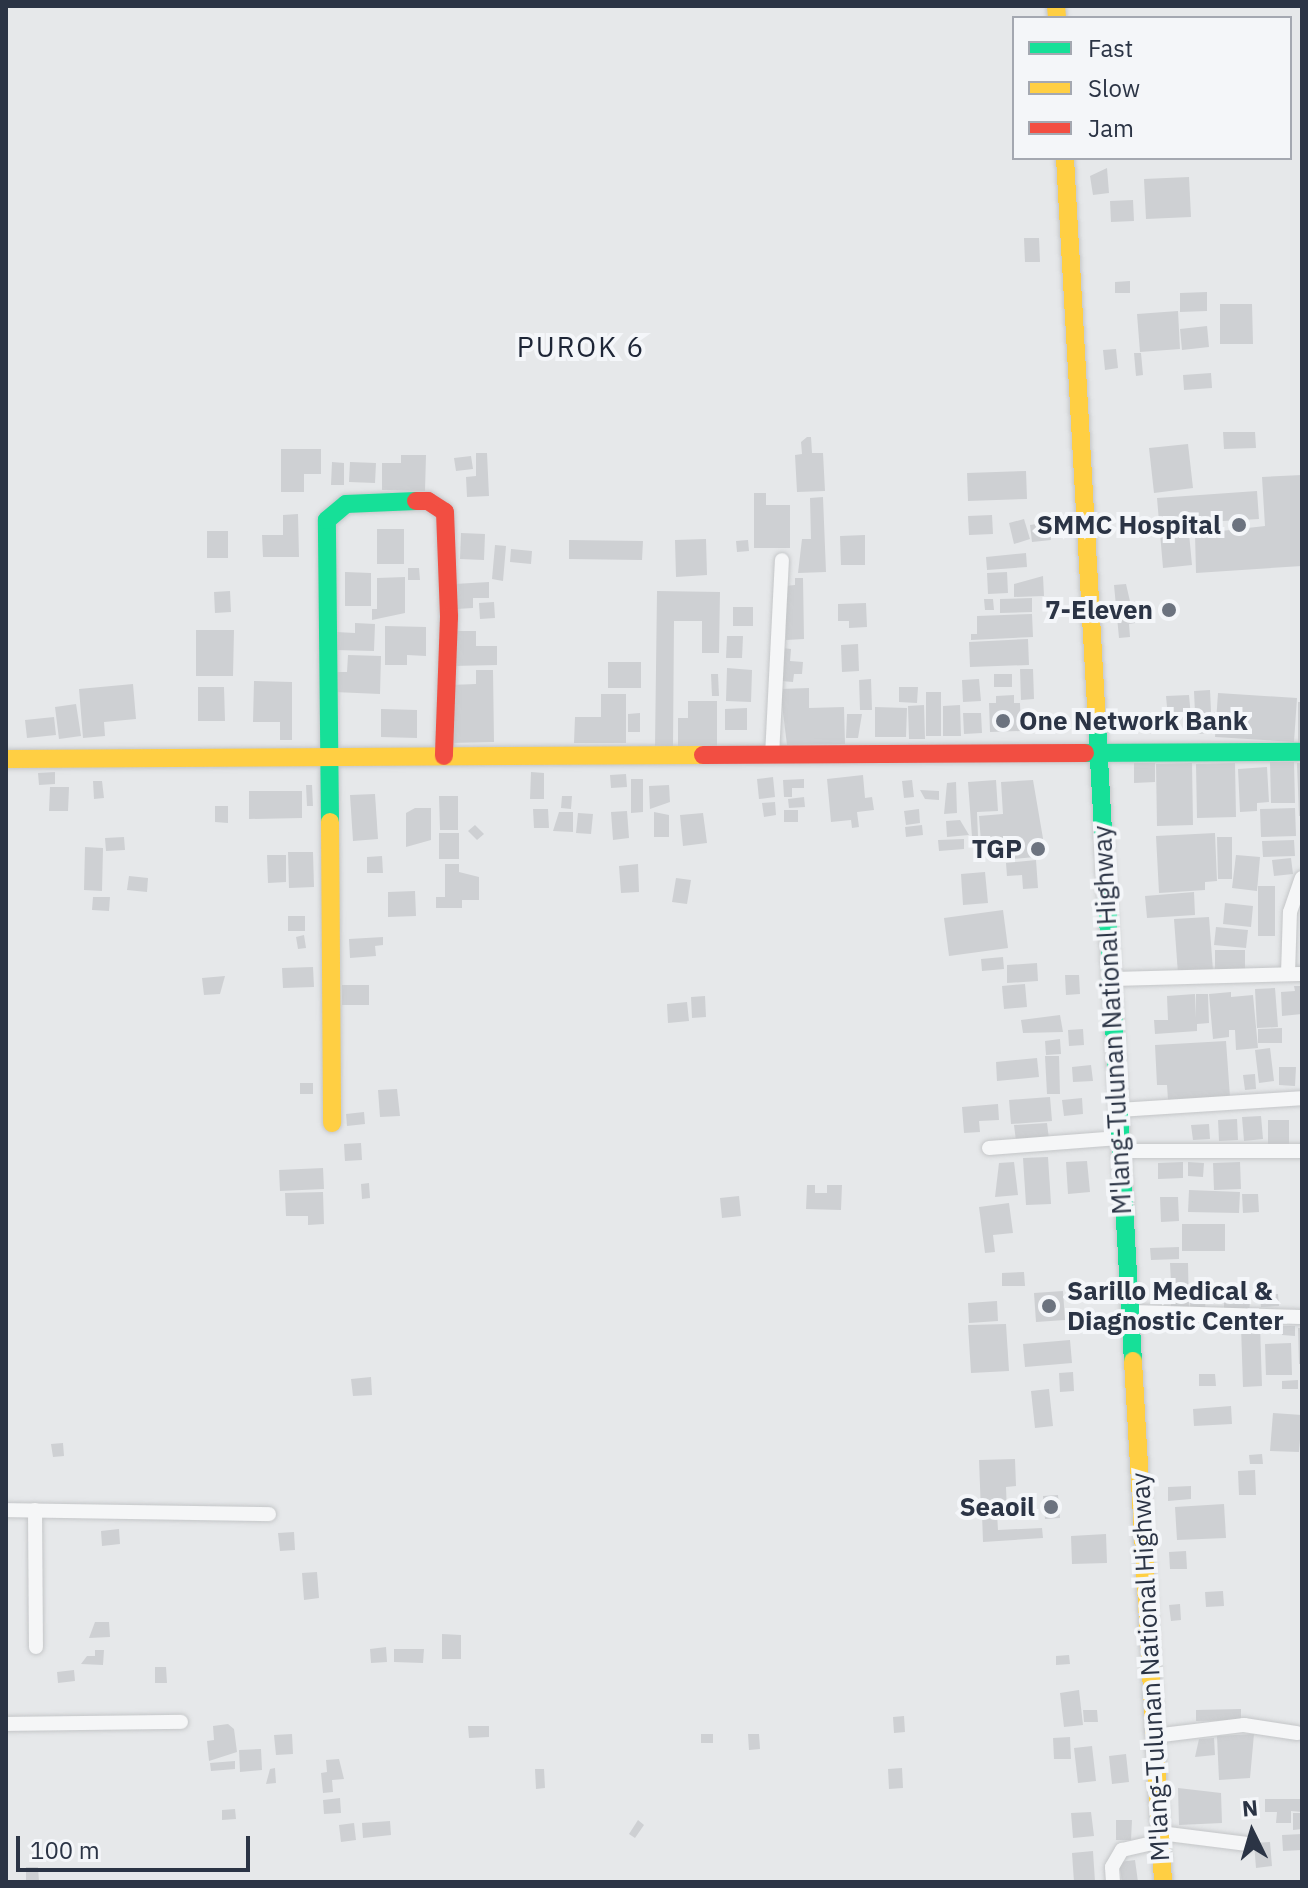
<!DOCTYPE html>
<html>
<head>
<meta charset="utf-8">
<style>
	body { margin:0 }
	#map { position:relative; width:1308px; height:1888px; overflow:hidden; background:#e6e8ea; font-family:"IBM Plex Sans",sans-serif }
	div>[style] { position:absolute }
	[style*='--x'] { left:calc(var(--x)*1px); top:calc(var(--y)*1px); width:calc(var(--w)*1px); rotate:calc(var(--a)*1deg) }
	.building>* { inset:0; background:#ced0d3 }
	.roads { filter:drop-shadow(0 0 2px #c4c6c8) drop-shadow(0 0 2px #c4c6c8) }
	.street>* { height:14px; margin:-7px; padding:0 7px; transform-origin:7px; border-radius:7px; background:#f5f6f7 }
	.fast>* { height:18px; margin:-9px; padding:0 9px; transform-origin:9px; border-radius:9px; background:#16e098 }
	.slow>* { height:18px; margin:-9px; padding:0 9px; transform-origin:9px; border-radius:9px; background:#ffcf43 }
	.jam>* { height:18px; margin:-9px; padding:0 9px; transform-origin:9px; border-radius:9px; background:#f24e42 }
	.dots>* { width:22px; height:22px; translate:-50% -50%; box-sizing:border-box; border:4px solid #f4f6f9; border-radius:50% }
	span { translate:-50% -50%; white-space:nowrap; text-align:center; line-height:1.15; -webkit-text-stroke:8px #f4f6f9; paint-order:stroke }
	.poi-label { font-size:26px; color:#2b3445; font-weight:700 }
	.right { translate:-100% -50%; text-align:right }
	.left { translate:0 -50%; text-align:left }
	.street-label { font-size:26px; color:#2b3445 }
	.neighbourhood-label { font-size:28px; color:#1d2536; letter-spacing:2px }
	.frame { position:absolute; inset:0; border:8px solid #2b3445; pointer-events:none }
	.legend { position:absolute; left:1012px; top:16px; width:280px; height:144px; box-sizing:border-box; background:#f4f6f9; border:2px solid #a4a8b1; margin:0; padding:10px 14px; list-style:none; font-size:24px; color:#2b3445 }
	.legend li { display:flex; align-items:center; gap:16px; height:40px }
	.legend b { width:40px; border:2px solid #a4a8b1 }
	.north { position:absolute; left:1212px; top:1792px; width:80px; height:80px; -webkit-text-stroke:6px #f4f6f9; paint-order:stroke; rotate:355deg; font-size:22px; font-weight:700; line-height:32px; text-align:center; color:#2b3445 }
	.north::after { content:''; display:block; margin:auto; width:28px; height:36px; background:#2b3445; clip-path:polygon(50% 0,100% 100%,50% 72%,0 100%) }
	.scale { position:absolute; left:16px; top:1836px; width:234px; height:36px; box-sizing:border-box; border:4px solid #2b3445; border-top:0; padding-left:10px; font-size:24px; line-height:28px; white-space:nowrap; color:#2b3445; -webkit-text-stroke:6px #f4f6f9; paint-order:stroke }
</style>
</head>
<body>
<div id="map">
	<div class="building">
		<div style="clip-path:polygon(1107px 168px,1109px 193px,1093px 195px,1090px 176px)"></div>
		<div style="clip-path:polygon(1189px 177px,1191px 217px,1146px 219px,1144px 179px)"></div>
		<div style="clip-path:polygon(1133px 200px,1134px 221px,1111px 222px,1110px 201px)"></div>
		<div style="clip-path:polygon(1024px 238px,1039px 238px,1040px 262px,1025px 262px)"></div>
		<div style="clip-path:polygon(1130px 281px,1130px 293px,1115px 293px,1115px 282px)"></div>
		<div style="clip-path:polygon(1207px 292px,1207px 311px,1180px 312px,1180px 293px)"></div>
		<div style="clip-path:polygon(1220px 304px,1252px 304px,1253px 344px,1220px 344px)"></div>
		<div style="clip-path:polygon(1178px 311px,1180px 349px,1140px 352px,1137px 314px)"></div>
		<div style="clip-path:polygon(1207px 326px,1209px 347px,1182px 350px,1180px 329px)"></div>
		<div style="clip-path:polygon(1116px 349px,1118px 368px,1105px 370px,1103px 350px)"></div>
		<div style="clip-path:polygon(1134px 353px,1141px 353px,1143px 375px,1136px 376px)"></div>
		<div style="clip-path:polygon(1211px 373px,1212px 388px,1184px 390px,1183px 375px)"></div>
		<div style="clip-path:polygon(1223px 432px,1255px 432px,1256px 448px,1224px 449px)"></div>
		<div style="clip-path:polygon(807px 437px,811px 437px,812px 453px,823px 453px,825px 491px,797px 492px,795px 455px,802px 454px,801px 442px)"></div>
		<div style="clip-path:polygon(1188px 444px,1193px 488px,1154px 493px,1149px 448px)"></div>
		<div style="clip-path:polygon(281px 449px,321px 449px,321px 474px,304px 474px,304px 492px,281px 492px)"></div>
		<div style="clip-path:polygon(476px 453px,487px 453px,489px 496px,467px 497px,466px 477px,476px 476px)"></div>
		<div style="clip-path:polygon(401px 455px,426px 455px,425px 491px,382px 490px,382px 463px,401px 463px)"></div>
		<div style="clip-path:polygon(471px 456px,473px 469px,456px 471px,454px 458px)"></div>
		<div style="clip-path:polygon(332px 462px,344px 463px,344px 485px,331px 485px)"></div>
		<div style="clip-path:polygon(350px 462px,376px 463px,375px 483px,349px 482px)"></div>
		<div style="clip-path:polygon(1026px 471px,1027px 499px,968px 501px,967px 473px)"></div>
		<div style="clip-path:polygon(1302px 475px,1302px 566px,1196px 573px,1195px 534px,1265px 526px,1262px 477px)"></div>
		<div style="clip-path:polygon(1257px 491px,1259px 519px,1188px 523px,1192px 565px,1163px 568px,1157px 498px)"></div>
		<div style="clip-path:polygon(754px 493px,766px 493px,766px 505px,790px 505px,790px 548px,754px 548px)"></div>
		<div style="clip-path:polygon(823px 497px,826px 572px,798px 573px,802px 539px,811px 539px,810px 498px)"></div>
		<div style="clip-path:polygon(298px 514px,299px 557px,263px 557px,262px 535px,283px 535px,283px 515px)"></div>
		<div style="clip-path:polygon(992px 515px,993px 534px,969px 535px,968px 516px)"></div>
		<div style="clip-path:polygon(1024px 519px,1030px 539px,1014px 544px,1009px 523px)"></div>
		<div style="clip-path:polygon(1049px 522px,1051px 540px,1032px 542px,1030px 525px)"></div>
		<div style="clip-path:polygon(377px 529px,404px 529px,404px 564px,377px 564px)"></div>
		<div style="clip-path:polygon(207px 531px,228px 531px,228px 558px,207px 558px)"></div>
		<div style="clip-path:polygon(461px 533px,485px 534px,484px 560px,460px 559px)"></div>
		<div style="clip-path:polygon(865px 535px,865px 565px,841px 565px,840px 536px)"></div>
		<div style="clip-path:polygon(706px 539px,707px 575px,676px 577px,675px 540px)"></div>
		<div style="clip-path:polygon(569px 540px,643px 541px,642px 560px,569px 559px)"></div>
		<div style="clip-path:polygon(748px 540px,749px 551px,737px 552px,736px 541px)"></div>
		<div style="clip-path:polygon(495px 545px,506px 546px,503px 581px,492px 579px)"></div>
		<div style="clip-path:polygon(511px 549px,532px 551px,531px 564px,510px 562px)"></div>
		<div style="clip-path:polygon(1026px 553px,1027px 567px,987px 570px,986px 557px)"></div>
		<div style="clip-path:polygon(408px 568px,419px 568px,420px 580px,408px 580px)"></div>
		<div style="clip-path:polygon(345px 572px,371px 573px,371px 606px,345px 606px)"></div>
		<div style="clip-path:polygon(1007px 572px,1008px 593px,988px 594px,987px 573px)"></div>
		<div style="clip-path:polygon(1043px 576px,1044px 596px,1014px 597px,1014px 584px)"></div>
		<div style="clip-path:polygon(405px 577px,405px 613px,372px 620px,372px 609px,377px 609px,377px 578px)"></div>
		<div style="clip-path:polygon(795px 578px,803px 578px,804px 639px,786px 640px,784px 586px,795px 585px)"></div>
		<div style="clip-path:polygon(489px 582px,489px 598px,473px 598px,473px 608px,456px 609px,454px 584px)"></div>
		<div style="clip-path:polygon(1126px 584px,1135px 623px,1129px 624px,1130px 637px,1119px 638px,1114px 585px)"></div>
		<div style="clip-path:polygon(230px 591px,231px 612px,215px 613px,214px 592px)"></div>
		<div style="clip-path:polygon(657px 591px,720px 592px,719px 653px,702px 653px,702px 621px,674px 621px,673px 746px,655px 746px)"></div>
		<div style="clip-path:polygon(1032px 598px,1032px 612px,1000px 613px,1000px 599px)"></div>
		<div style="clip-path:polygon(984px 599px,993px 599px,994px 610px,985px 610px)"></div>
		<div style="clip-path:polygon(494px 602px,495px 618px,480px 619px,479px 603px)"></div>
		<div style="clip-path:polygon(866px 603px,867px 627px,849px 628px,849px 621px,838px 621px,838px 604px)"></div>
		<div style="clip-path:polygon(733px 607px,753px 607px,753px 626px,733px 626px)"></div>
		<div style="clip-path:polygon(1032px 614px,1033px 637px,971px 640px,971px 634px,977px 634px,977px 616px)"></div>
		<div style="clip-path:polygon(355px 623px,375px 624px,374px 651px,335px 650px,336px 632px,355px 633px)"></div>
		<div style="clip-path:polygon(385px 626px,426px 627px,426px 656px,407px 655px,407px 665px,385px 665px)"></div>
		<div style="clip-path:polygon(196px 630px,234px 630px,233px 676px,196px 676px)"></div>
		<div style="clip-path:polygon(452px 631px,476px 631px,476px 646px,497px 646px,497px 665px,452px 666px)"></div>
		<div style="clip-path:polygon(727px 636px,743px 636px,742px 658px,726px 658px)"></div>
		<div style="clip-path:polygon(1028px 639px,1029px 665px,970px 667px,969px 642px)"></div>
		<div style="clip-path:polygon(858px 644px,859px 671px,842px 672px,841px 645px)"></div>
		<div style="clip-path:polygon(783px 648px,791px 649px,790px 661px,803px 662px,802px 674px,794px 674px,793px 682px,781px 681px)"></div>
		<div style="clip-path:polygon(348px 655px,381px 656px,380px 694px,334px 692px,335px 672px,347px 672px)"></div>
		<div style="clip-path:polygon(608px 662px,641px 662px,641px 688px,608px 688px)"></div>
		<div style="clip-path:polygon(727px 668px,752px 670px,751px 702px,726px 701px)"></div>
		<div style="clip-path:polygon(1020px 669px,1033px 669px,1034px 699px,1021px 700px)"></div>
		<div style="clip-path:polygon(476px 670px,493px 670px,494px 742px,450px 743px,450px 685px,476px 684px)"></div>
		<div style="clip-path:polygon(711px 674px,718px 674px,719px 696px,712px 696px)"></div>
		<div style="clip-path:polygon(994px 674px,1012px 674px,1012px 687px,994px 687px)"></div>
		<div style="clip-path:polygon(871px 679px,872px 710px,860px 710px,859px 680px)"></div>
		<div style="clip-path:polygon(979px 679px,981px 701px,963px 702px,962px 680px)"></div>
		<div style="clip-path:polygon(254px 681px,292px 682px,292px 740px,280px 740px,280px 722px,253px 722px)"></div>
		<div style="clip-path:polygon(133px 684px,136px 719px,104px 722px,105px 736px,83px 738px,79px 689px)"></div>
		<div style="clip-path:polygon(198px 687px,224px 687px,225px 721px,198px 721px)"></div>
		<div style="clip-path:polygon(899px 687px,918px 687px,917px 703px,899px 702px)"></div>
		<div style="clip-path:polygon(809px 688px,809px 708px,844px 707px,845px 744px,787px 745px,780px 689px)"></div>
		<div style="clip-path:polygon(1210px 690px,1212px 733px,1196px 734px,1194px 691px)"></div>
		<div style="clip-path:polygon(926px 692px,941px 692px,941px 736px,926px 736px)"></div>
		<div style="clip-path:polygon(1218px 693px,1297px 698px,1294px 742px,1215px 737px)"></div>
		<div style="clip-path:polygon(601px 694px,626px 694px,626px 743px,574px 743px,575px 717px,601px 717px)"></div>
		<div style="clip-path:polygon(1014px 695px,1014px 703px,1020px 703px,1021px 731px,990px 732px,989px 703px,996px 703px,996px 696px)"></div>
		<div style="clip-path:polygon(1189px 695px,1191px 717px,1168px 718px,1166px 696px)"></div>
		<div style="clip-path:polygon(688px 701px,717px 701px,717px 747px,678px 747px,678px 718px,688px 718px)"></div>
		<div style="clip-path:polygon(1298px 702px,1302px 702px,1302px 744px,1298px 744px)"></div>
		<div style="clip-path:polygon(76px 704px,81px 736px,59px 739px,55px 707px)"></div>
		<div style="clip-path:polygon(924px 705px,925px 739px,909px 739px,908px 706px)"></div>
		<div style="clip-path:polygon(960px 705px,961px 736px,943px 736px,943px 706px)"></div>
		<div style="clip-path:polygon(875px 707px,907px 708px,906px 737px,875px 737px)"></div>
		<div style="clip-path:polygon(747px 708px,747px 730px,725px 730px,725px 709px)"></div>
		<div style="clip-path:polygon(381px 709px,417px 710px,417px 738px,381px 737px)"></div>
		<div style="clip-path:polygon(640px 713px,640px 732px,628px 732px,628px 714px)"></div>
		<div style="clip-path:polygon(963px 713px,981px 713px,982px 733px,964px 734px)"></div>
		<div style="clip-path:polygon(847px 714px,862px 714px,858px 738px,846px 738px)"></div>
		<div style="clip-path:polygon(54px 717px,56px 735px,27px 738px,25px 720px)"></div>
		<div style="clip-path:polygon(1270px 762px,1294px 762px,1295px 803px,1271px 803px)"></div>
		<div style="clip-path:polygon(1134px 763px,1155px 763px,1155px 782px,1134px 783px)"></div>
		<div style="clip-path:polygon(1192px 763px,1193px 825px,1157px 826px,1156px 764px)"></div>
		<div style="clip-path:polygon(1235px 763px,1236px 817px,1197px 818px,1196px 764px)"></div>
		<div style="clip-path:polygon(1297px 763px,1302px 763px,1302px 816px,1299px 816px)"></div>
		<div style="clip-path:polygon(1267px 767px,1269px 802px,1257px 803px,1257px 811px,1240px 812px,1238px 769px)"></div>
		<div style="clip-path:polygon(55px 772px,55px 784px,39px 785px,38px 773px)"></div>
		<div style="clip-path:polygon(531px 772px,544px 773px,544px 799px,530px 799px)"></div>
		<div style="clip-path:polygon(626px 774px,627px 787px,611px 788px,610px 775px)"></div>
		<div style="clip-path:polygon(863px 775px,865px 798px,872px 797px,874px 810px,857px 812px,859px 827px,852px 828px,851px 820px,831px 822px,827px 779px)"></div>
		<div style="clip-path:polygon(773px 777px,775px 797px,759px 799px,757px 779px)"></div>
		<div style="clip-path:polygon(631px 779px,643px 779px,643px 812px,631px 813px)"></div>
		<div style="clip-path:polygon(804px 779px,804px 788px,792px 788px,792px 797px,784px 797px,783px 780px)"></div>
		<div style="clip-path:polygon(912px 780px,914px 797px,904px 798px,902px 781px)"></div>
		<div style="clip-path:polygon(996px 780px,998px 811px,977px 812px,978px 836px,972px 837px,968px 782px)"></div>
		<div style="clip-path:polygon(1033px 780px,1046px 856px,990px 861px,989px 841px,981px 842px,979px 816px,1003px 814px,1001px 782px)"></div>
		<div style="clip-path:polygon(93px 781px,102px 781px,104px 798px,94px 799px)"></div>
		<div style="clip-path:polygon(956px 782px,957px 813px,944px 814px,947px 783px)"></div>
		<div style="clip-path:polygon(306px 785px,312px 785px,313px 806px,307px 806px)"></div>
		<div style="clip-path:polygon(669px 785px,670px 802px,650px 809px,649px 786px)"></div>
		<div style="clip-path:polygon(50px 787px,69px 787px,68px 811px,49px 811px)"></div>
		<div style="clip-path:polygon(920px 790px,939px 791px,939px 800px,925px 799px)"></div>
		<div style="clip-path:polygon(249px 791px,302px 791px,302px 818px,249px 819px)"></div>
		<div style="clip-path:polygon(375px 794px,378px 839px,353px 841px,350px 795px)"></div>
		<div style="clip-path:polygon(439px 796px,458px 796px,458px 830px,440px 830px)"></div>
		<div style="clip-path:polygon(562px 796px,572px 796px,571px 809px,561px 808px)"></div>
		<div style="clip-path:polygon(804px 797px,805px 807px,789px 808px,788px 799px)"></div>
		<div style="clip-path:polygon(775px 802px,776px 815px,764px 817px,762px 803px)"></div>
		<div style="clip-path:polygon(215px 806px,228px 806px,228px 823px,215px 822px)"></div>
		<div style="clip-path:polygon(415px 808px,431px 808px,431px 840px,406px 847px,406px 813px)"></div>
		<div style="clip-path:polygon(1295px 808px,1296px 836px,1261px 837px,1260px 809px)"></div>
		<div style="clip-path:polygon(533px 809px,548px 809px,549px 828px,534px 828px)"></div>
		<div style="clip-path:polygon(919px 809px,920px 823px,906px 825px,904px 811px)"></div>
		<div style="clip-path:polygon(784px 810px,798px 810px,798px 822px,784px 822px)"></div>
		<div style="clip-path:polygon(627px 811px,629px 838px,613px 840px,611px 812px)"></div>
		<div style="clip-path:polygon(559px 812px,573px 812px,573px 832px,553px 831px)"></div>
		<div style="clip-path:polygon(654px 812px,669px 815px,669px 837px,654px 837px)"></div>
		<div style="clip-path:polygon(578px 813px,593px 814px,591px 834px,576px 833px)"></div>
		<div style="clip-path:polygon(703px 813px,707px 843px,683px 846px,680px 815px)"></div>
		<div style="clip-path:polygon(960px 820px,969px 835px,947px 837px,946px 821px)"></div>
		<div style="clip-path:polygon(475px 825px,484px 834px,477px 840px,468px 831px)"></div>
		<div style="clip-path:polygon(922px 825px,923px 835px,906px 837px,905px 827px)"></div>
		<div style="clip-path:polygon(439px 833px,459px 833px,459px 859px,439px 859px)"></div>
		<div style="clip-path:polygon(1215px 833px,1217px 881px,1205px 882px,1205px 890px,1159px 893px,1156px 836px)"></div>
		<div style="clip-path:polygon(124px 837px,125px 850px,106px 851px,105px 838px)"></div>
		<div style="clip-path:polygon(1217px 837px,1232px 837px,1232px 879px,1218px 879px)"></div>
		<div style="clip-path:polygon(964px 839px,964px 849px,939px 851px,938px 840px)"></div>
		<div style="clip-path:polygon(1294px 840px,1295px 856px,1263px 857px,1262px 841px)"></div>
		<div style="clip-path:polygon(85px 847px,103px 848px,102px 891px,84px 890px)"></div>
		<div style="clip-path:polygon(288px 852px,313px 852px,314px 887px,289px 888px)"></div>
		<div style="clip-path:polygon(267px 855px,286px 855px,286px 882px,268px 883px)"></div>
		<div style="clip-path:polygon(1236px 855px,1260px 857px,1257px 891px,1232px 888px)"></div>
		<div style="clip-path:polygon(382px 856px,383px 873px,367px 873px,367px 857px)"></div>
		<div style="clip-path:polygon(1291px 858px,1293px 874px,1274px 876px,1272px 860px)"></div>
		<div style="clip-path:polygon(1036px 860px,1038px 888px,1023px 889px,1022px 875px,1007px 876px,1006px 863px)"></div>
		<div style="clip-path:polygon(445px 864px,459px 864px,459px 872px,479px 877px,479px 900px,462px 900px,462px 908px,436px 908px,436px 897px,445px 897px)"></div>
		<div style="clip-path:polygon(638px 864px,639px 892px,621px 893px,619px 866px)"></div>
		<div style="clip-path:polygon(985px 872px,988px 903px,963px 905px,961px 874px)"></div>
		<div style="clip-path:polygon(129px 876px,148px 878px,147px 892px,127px 890px)"></div>
		<div style="clip-path:polygon(676px 878px,691px 880px,687px 904px,672px 902px)"></div>
		<div style="clip-path:polygon(1258px 886px,1275px 886px,1275px 936px,1258px 936px)"></div>
		<div style="clip-path:polygon(415px 891px,416px 916px,388px 917px,388px 892px)"></div>
		<div style="clip-path:polygon(1194px 892px,1195px 915px,1147px 918px,1145px 896px)"></div>
		<div style="clip-path:polygon(93px 897px,110px 897px,109px 911px,92px 910px)"></div>
		<div style="clip-path:polygon(1225px 903px,1253px 906px,1251px 927px,1223px 924px)"></div>
		<div style="clip-path:polygon(1003px 910px,1008px 948px,949px 956px,944px 918px)"></div>
		<div style="clip-path:polygon(288px 916px,305px 916px,305px 931px,288px 931px)"></div>
		<div style="clip-path:polygon(1209px 917px,1213px 971px,1178px 974px,1174px 919px)"></div>
		<div style="clip-path:polygon(1216px 927px,1248px 930px,1246px 948px,1214px 945px)"></div>
		<div style="clip-path:polygon(304px 935px,306px 948px,298px 949px,296px 937px)"></div>
		<div style="clip-path:polygon(383px 937px,383px 945px,375px 946px,376px 956px,350px 958px,349px 939px)"></div>
		<div style="clip-path:polygon(1215px 950px,1245px 950px,1245px 973px,1215px 972px)"></div>
		<div style="clip-path:polygon(1003px 957px,1004px 969px,982px 971px,981px 959px)"></div>
		<div style="clip-path:polygon(1037px 963px,1038px 981px,1007px 983px,1007px 965px)"></div>
		<div style="clip-path:polygon(313px 967px,314px 987px,283px 988px,282px 968px)"></div>
		<div style="clip-path:polygon(1065px 975px,1079px 975px,1080px 994px,1066px 995px)"></div>
		<div style="clip-path:polygon(225px 976px,220px 994px,204px 995px,202px 978px)"></div>
		<div style="clip-path:polygon(1025px 984px,1027px 1007px,1004px 1009px,1002px 986px)"></div>
		<div style="clip-path:polygon(342px 985px,369px 985px,369px 1005px,342px 1005px)"></div>
		<div style="clip-path:polygon(1294px 986px,1302px 986px,1302px 1014px,1282px 1016px,1281px 992px,1295px 991px)"></div>
		<div style="clip-path:polygon(1275px 988px,1278px 1027px,1257px 1028px,1255px 989px)"></div>
		<div style="clip-path:polygon(1231px 992px,1231px 997px,1253px 995px,1258px 1048px,1236px 1050px,1235px 1030px,1229px 1030px,1229px 1037px,1213px 1039px,1209px 994px)"></div>
		<div style="clip-path:polygon(1195px 994px,1196px 1018px,1196px 994px,1208px 994px,1209px 1023px,1197px 1024px,1197px 1031px,1155px 1034px,1154px 1020px,1168px 1020px,1167px 996px)"></div>
		<div style="clip-path:polygon(705px 996px,706px 1017px,692px 1018px,691px 997px)"></div>
		<div style="clip-path:polygon(687px 1002px,689px 1021px,668px 1023px,667px 1004px)"></div>
		<div style="clip-path:polygon(1060px 1015px,1063px 1032px,1023px 1033px,1021px 1020px)"></div>
		<div style="clip-path:polygon(1282px 1028px,1282px 1043px,1258px 1043px,1258px 1029px)"></div>
		<div style="clip-path:polygon(1083px 1029px,1084px 1045px,1069px 1046px,1068px 1030px)"></div>
		<div style="clip-path:polygon(1060px 1039px,1061px 1054px,1046px 1055px,1045px 1041px)"></div>
		<div style="clip-path:polygon(1226px 1041px,1230px 1097px,1168px 1100px,1167px 1085px,1157px 1085px,1155px 1045px)"></div>
		<div style="clip-path:polygon(1270px 1048px,1274px 1081px,1259px 1083px,1255px 1050px)"></div>
		<div style="clip-path:polygon(1045px 1056px,1059px 1056px,1060px 1094px,1047px 1094px)"></div>
		<div style="clip-path:polygon(1037px 1058px,1039px 1077px,997px 1081px,996px 1062px)"></div>
		<div style="clip-path:polygon(1091px 1065px,1093px 1081px,1073px 1082px,1072px 1067px)"></div>
		<div style="clip-path:polygon(1279px 1067px,1296px 1067px,1295px 1086px,1279px 1085px)"></div>
		<div style="clip-path:polygon(1255px 1074px,1256px 1089px,1245px 1090px,1243px 1075px)"></div>
		<div style="clip-path:polygon(300px 1083px,313px 1083px,313px 1094px,300px 1094px)"></div>
		<div style="clip-path:polygon(397px 1089px,400px 1116px,380px 1117px,378px 1090px)"></div>
		<div style="clip-path:polygon(1050px 1097px,1052px 1121px,1011px 1124px,1009px 1100px)"></div>
		<div style="clip-path:polygon(1082px 1098px,1083px 1114px,1064px 1116px,1062px 1100px)"></div>
		<div style="clip-path:polygon(998px 1104px,999px 1120px,979px 1121px,980px 1132px,964px 1133px,962px 1107px)"></div>
		<div style="clip-path:polygon(364px 1112px,365px 1124px,347px 1126px,346px 1114px)"></div>
		<div style="clip-path:polygon(1261px 1116px,1263px 1139px,1244px 1141px,1242px 1117px)"></div>
		<div style="clip-path:polygon(1237px 1119px,1238px 1140px,1219px 1141px,1218px 1120px)"></div>
		<div style="clip-path:polygon(1268px 1120px,1289px 1120px,1289px 1145px,1268px 1145px)"></div>
		<div style="clip-path:polygon(1047px 1123px,1049px 1139px,1016px 1141px,1014px 1125px)"></div>
		<div style="clip-path:polygon(1209px 1124px,1210px 1139px,1193px 1140px,1191px 1125px)"></div>
		<div style="clip-path:polygon(361px 1143px,362px 1160px,345px 1161px,344px 1144px)"></div>
		<div style="clip-path:polygon(1048px 1157px,1051px 1204px,1026px 1205px,1023px 1158px)"></div>
		<div style="clip-path:polygon(1087px 1161px,1090px 1192px,1068px 1194px,1066px 1162px)"></div>
		<div style="clip-path:polygon(1014px 1162px,1018px 1195px,995px 1197px,999px 1163px)"></div>
		<div style="clip-path:polygon(1183px 1162px,1183px 1178px,1158px 1179px,1158px 1163px)"></div>
		<div style="clip-path:polygon(1188px 1162px,1204px 1163px,1203px 1177px,1188px 1176px)"></div>
		<div style="clip-path:polygon(1240px 1162px,1241px 1189px,1214px 1190px,1213px 1163px)"></div>
		<div style="clip-path:polygon(323px 1168px,324px 1189px,280px 1191px,279px 1170px)"></div>
		<div style="clip-path:polygon(369px 1183px,370px 1198px,362px 1199px,361px 1184px)"></div>
		<div style="clip-path:polygon(807px 1185px,815px 1185px,815px 1193px,827px 1193px,827px 1185px,842px 1185px,841px 1210px,806px 1209px)"></div>
		<div style="clip-path:polygon(1189px 1190px,1240px 1192px,1239px 1213px,1188px 1212px)"></div>
		<div style="clip-path:polygon(323px 1192px,324px 1224px,308px 1225px,308px 1216px,286px 1216px,285px 1193px)"></div>
		<div style="clip-path:polygon(1242px 1194px,1258px 1194px,1259px 1212px,1243px 1213px)"></div>
		<div style="clip-path:polygon(739px 1196px,741px 1216px,722px 1218px,720px 1198px)"></div>
		<div style="clip-path:polygon(1160px 1197px,1178px 1197px,1179px 1221px,1161px 1222px)"></div>
		<div style="clip-path:polygon(1009px 1203px,1013px 1233px,993px 1235px,995px 1252px,985px 1253px,979px 1207px)"></div>
		<div style="clip-path:polygon(1182px 1224px,1225px 1224px,1225px 1251px,1182px 1251px)"></div>
		<div style="clip-path:polygon(1179px 1247px,1179px 1259px,1151px 1260px,1150px 1248px)"></div>
		<div style="clip-path:polygon(1170px 1263px,1188px 1263px,1189px 1309px,1171px 1310px,1171px 1301px,1153px 1302px,1153px 1284px,1171px 1283px)"></div>
		<div style="clip-path:polygon(1024px 1272px,1025px 1286px,1002px 1286px,1002px 1273px)"></div>
		<div style="clip-path:polygon(1209px 1283px,1222px 1284px,1222px 1303px,1209px 1303px)"></div>
		<div style="clip-path:polygon(1191px 1286px,1206px 1286px,1205px 1310px,1190px 1309px)"></div>
		<div style="clip-path:polygon(1063px 1291px,1065px 1320px,1036px 1322px,1034px 1293px)"></div>
		<div style="clip-path:polygon(1278px 1294px,1279px 1306px,1261px 1307px,1260px 1295px)"></div>
		<div style="clip-path:polygon(997px 1301px,998px 1321px,969px 1323px,968px 1303px)"></div>
		<div style="clip-path:polygon(1224px 1301px,1250px 1302px,1249px 1312px,1224px 1311px)"></div>
		<div style="clip-path:polygon(1006px 1324px,1009px 1371px,971px 1373px,968px 1325px)"></div>
		<div style="clip-path:polygon(1260px 1325px,1262px 1386px,1243px 1387px,1241px 1326px)"></div>
		<div style="clip-path:polygon(1283px 1326px,1295px 1326px,1295px 1336px,1282px 1335px)"></div>
		<div style="clip-path:polygon(1298px 1328px,1302px 1328px,1302px 1364px,1299px 1364px)"></div>
		<div style="clip-path:polygon(1070px 1340px,1072px 1363px,1025px 1367px,1023px 1344px)"></div>
		<div style="clip-path:polygon(1291px 1343px,1292px 1375px,1266px 1375px,1265px 1344px)"></div>
		<div style="clip-path:polygon(1073px 1372px,1074px 1391px,1060px 1392px,1059px 1373px)"></div>
		<div style="clip-path:polygon(1199px 1374px,1215px 1374px,1216px 1386px,1199px 1386px)"></div>
		<div style="clip-path:polygon(371px 1377px,372px 1395px,353px 1396px,351px 1379px)"></div>
		<div style="clip-path:polygon(1298px 1380px,1298px 1389px,1282px 1389px,1282px 1381px)"></div>
		<div style="clip-path:polygon(1049px 1389px,1053px 1426px,1035px 1428px,1031px 1391px)"></div>
		<div style="clip-path:polygon(1231px 1406px,1232px 1424px,1194px 1426px,1193px 1409px)"></div>
		<div style="clip-path:polygon(1273px 1413px,1302px 1415px,1299px 1452px,1270px 1451px)"></div>
		<div style="clip-path:polygon(63px 1443px,64px 1456px,53px 1457px,51px 1444px)"></div>
		<div style="clip-path:polygon(1262px 1454px,1263px 1464px,1250px 1464px,1249px 1455px)"></div>
		<div style="clip-path:polygon(1015px 1459px,1016px 1486px,1006px 1487px,1007px 1511px,981px 1512px,979px 1460px)"></div>
		<div style="clip-path:polygon(1255px 1470px,1256px 1495px,1239px 1495px,1238px 1471px)"></div>
		<div style="clip-path:polygon(1191px 1486px,1191px 1499px,1168px 1501px,1168px 1487px)"></div>
		<div style="clip-path:polygon(1058px 1495px,1060px 1518px,1045px 1519px,1043px 1496px)"></div>
		<div style="clip-path:polygon(1224px 1504px,1226px 1538px,1177px 1540px,1175px 1507px)"></div>
		<div style="clip-path:polygon(997px 1513px,998px 1530px,1042px 1528px,1043px 1538px,983px 1542px,982px 1514px)"></div>
		<div style="clip-path:polygon(119px 1529px,120px 1544px,102px 1546px,101px 1531px)"></div>
		<div style="clip-path:polygon(294px 1532px,295px 1550px,280px 1551px,278px 1533px)"></div>
		<div style="clip-path:polygon(1106px 1534px,1107px 1563px,1072px 1564px,1071px 1536px)"></div>
		<div style="clip-path:polygon(1186px 1551px,1187px 1569px,1170px 1569px,1169px 1552px)"></div>
		<div style="clip-path:polygon(317px 1572px,319px 1598px,304px 1600px,302px 1573px)"></div>
		<div style="clip-path:polygon(1223px 1591px,1224px 1606px,1206px 1607px,1205px 1592px)"></div>
		<div style="clip-path:polygon(1180px 1604px,1181px 1620px,1171px 1621px,1169px 1605px)"></div>
		<div style="clip-path:polygon(95px 1622px,109px 1622px,110px 1637px,89px 1638px)"></div>
		<div style="clip-path:polygon(442px 1634px,461px 1635px,461px 1659px,442px 1659px)"></div>
		<div style="clip-path:polygon(386px 1647px,387px 1662px,371px 1663px,370px 1649px)"></div>
		<div style="clip-path:polygon(394px 1649px,424px 1649px,423px 1663px,394px 1662px)"></div>
		<div style="clip-path:polygon(95px 1650px,104px 1650px,103px 1665px,81px 1664px,87px 1656px,95px 1656px)"></div>
		<div style="clip-path:polygon(1069px 1655px,1070px 1664px,1056px 1665px,1056px 1656px)"></div>
		<div style="clip-path:polygon(155px 1667px,166px 1667px,167px 1683px,155px 1683px)"></div>
		<div style="clip-path:polygon(74px 1670px,75px 1681px,58px 1683px,57px 1672px)"></div>
		<div style="clip-path:polygon(1079px 1690px,1083px 1725px,1064px 1727px,1060px 1693px)"></div>
		<div style="clip-path:polygon(1241px 1709px,1241px 1720px,1196px 1721px,1196px 1710px)"></div>
		<div style="clip-path:polygon(1083px 1710px,1097px 1710px,1098px 1722px,1084px 1722px)"></div>
		<div style="clip-path:polygon(904px 1716px,905px 1732px,894px 1733px,893px 1717px)"></div>
		<div style="clip-path:polygon(228px 1724px,234px 1729px,237px 1752px,209px 1761px,207px 1741px,214px 1740px,213px 1726px)"></div>
		<div style="clip-path:polygon(468px 1726px,489px 1726px,489px 1737px,469px 1738px)"></div>
		<div style="clip-path:polygon(292px 1734px,293px 1754px,276px 1755px,274px 1735px)"></div>
		<div style="clip-path:polygon(701px 1734px,713px 1734px,713px 1743px,701px 1743px)"></div>
		<div style="clip-path:polygon(748px 1734px,759px 1734px,760px 1749px,749px 1750px)"></div>
		<div style="clip-path:polygon(1254px 1734px,1250px 1778px,1219px 1780px,1217px 1736px)"></div>
		<div style="clip-path:polygon(1070px 1737px,1071px 1759px,1054px 1759px,1053px 1738px)"></div>
		<div style="clip-path:polygon(1214px 1738px,1215px 1755px,1195px 1757px,1199px 1739px)"></div>
		<div style="clip-path:polygon(1092px 1746px,1096px 1781px,1078px 1783px,1074px 1748px)"></div>
		<div style="clip-path:polygon(261px 1749px,262px 1770px,240px 1772px,239px 1750px)"></div>
		<div style="clip-path:polygon(1126px 1754px,1129px 1782px,1112px 1784px,1109px 1756px)"></div>
		<div style="clip-path:polygon(339px 1759px,344px 1779px,332px 1780px,333px 1792px,323px 1793px,321px 1773px,327px 1772px,326px 1760px)"></div>
		<div style="clip-path:polygon(235px 1761px,235px 1769px,211px 1771px,210px 1763px)"></div>
		<div style="clip-path:polygon(275px 1768px,276px 1783px,266px 1784px,270px 1769px)"></div>
		<div style="clip-path:polygon(902px 1768px,903px 1788px,889px 1789px,888px 1769px)"></div>
		<div style="clip-path:polygon(535px 1769px,544px 1769px,545px 1788px,536px 1789px)"></div>
		<div style="clip-path:polygon(1178px 1788px,1221px 1793px,1222px 1823px,1179px 1825px)"></div>
		<div style="clip-path:polygon(340px 1798px,341px 1813px,324px 1814px,323px 1800px)"></div>
		<div style="clip-path:polygon(1265px 1799px,1302px 1799px,1302px 1812px,1291px 1811px,1291px 1823px,1276px 1823px,1277px 1812px,1265px 1812px)"></div>
		<div style="clip-path:polygon(235px 1809px,236px 1819px,222px 1820px,222px 1810px)"></div>
		<div style="clip-path:polygon(1091px 1812px,1094px 1836px,1073px 1838px,1071px 1813px)"></div>
		<div style="clip-path:polygon(1293px 1813px,1302px 1813px,1302px 1829px,1293px 1830px)"></div>
		<div style="clip-path:polygon(638px 1820px,644px 1825px,635px 1838px,629px 1834px)"></div>
		<div style="clip-path:polygon(1116px 1820px,1132px 1820px,1131px 1840px,1116px 1840px)"></div>
		<div style="clip-path:polygon(390px 1821px,391px 1835px,363px 1838px,362px 1823px)"></div>
		<div style="clip-path:polygon(354px 1823px,356px 1840px,341px 1842px,339px 1825px)"></div>
		<div style="clip-path:polygon(1302px 1834px,1302px 1850px,1283px 1851px,1282px 1835px)"></div>
		<div style="clip-path:polygon(1270px 1842px,1272px 1866px,1256px 1868px,1254px 1843px)"></div>
		<div style="clip-path:polygon(1093px 1851px,1095px 1882px,1074px 1882px,1072px 1853px)"></div>
		<div style="clip-path:polygon(1135px 1860px,1138px 1882px,1122px 1882px,1119px 1862px)"></div>
		<div style="clip-path:polygon(26px 1867px,38px 1867px,39px 1882px,26px 1882px)"></div>
	</div>
	<div class="roads">
		<div class="street">
			<div style="--x:772;--y:756;--w:196;--a:-87.1"></div>
			<div style="--x:1288;--y:974;--w:62;--a:-88.2"></div>
			<div style="--x:1290;--y:912;--w:36;--a:-71"></div>
			<div style="--x:1111;--y:979;--w:191;--a:-1.5"></div>
			<div style="--x:1118;--y:1110;--w:184;--a:-3.7"></div>
			<div style="--x:989;--y:1148;--w:130;--a:-4.4"></div>
			<div style="--x:1120;--y:1151;--w:182;--a:0"></div>
			<div style="--x:1130;--y:1312;--w:172;--a:1.7"></div>
			<div style="--x:6;--y:1510;--w:263;--a:0.9"></div>
			<div style="--x:35;--y:1510;--w:137;--a:89.6"></div>
			<div style="--x:6;--y:1724;--w:175;--a:-0.7"></div>
			<div style="--x:1154;--y:1736;--w:91;--a:-7"></div>
			<div style="--x:1244;--y:1725;--w:54;--a:8.6"></div>
			<div style="--x:1160;--y:1833;--w:88;--a:7.2"></div>
			<div style="--x:1113;--y:1882;--w:15;--a:-94"></div>
			<div style="--x:1112;--y:1867;--w:20;--a:-60"></div>
			<div style="--x:1122;--y:1850;--w:39;--a:-13"></div>
		</div>
		<div class="fast">
			<div style="--x:1097;--y:724;--w:638;--a:86.77"></div>
			<div style="--x:1085;--y:753;--w:217;--a:-0.3"></div>
			<div style="--x:330;--y:822;--w:302;--a:-90.6"></div>
			<div style="--x:327;--y:520;--w:25;--a:-40"></div>
			<div style="--x:346;--y:504;--w:70;--a:-2.5"></div>
		</div>
		<div class="slow">
			<div style="--x:1056;--y:6;--w:12;--a:85"></div>
			<div style="--x:1065;--y:158;--w:567;--a:86.76"></div>
			<div style="--x:6;--y:759;--w:697;--a:-0.33"></div>
			<div style="--x:330;--y:822;--w:301;--a:89.6"></div>
			<div style="--x:1133;--y:1361;--w:522;--a:86.7"></div>
		</div>
		<div class="jam">
			<div style="--x:416;--y:501;--w:12;--a:0"></div>
			<div style="--x:428;--y:501;--w:20;--a:33"></div>
			<div style="--x:445;--y:512;--w:105;--a:87.8"></div>
			<div style="--x:449;--y:617;--w:139;--a:92.1"></div>
			<div style="--x:703;--y:755;--w:382;--a:-0.3"></div>
		</div>
	</div>
	<div class="dots">
		<div style="left:1239px;top:525px;background:#6c737f"></div>
		<div style="left:1169px;top:610px;background:#6c737f"></div>
		<div style="left:1003px;top:721px;background:#6c737f"></div>
		<div style="left:1038px;top:849px;background:#6c737f"></div>
		<div style="left:1049px;top:1306px;background:#6c737f"></div>
		<div style="left:1051px;top:1507px;background:#6c737f"></div>
	</div>
	<div class="poi-label">
		<span class="right" style="left:1221px;top:525px">SMMC Hospital</span>
		<span class="right" style="left:1153px;top:610px">7-Eleven</span>
		<span class="left" style="left:1019px;top:721px">One Network Bank</span>
		<span class="right" style="left:1022px;top:849px">TGP</span>
		<span class="left" style="left:1067px;top:1306px">Sarillo Medical &amp;<br>Diagnostic Center</span>
		<span class="right" style="left:1035px;top:1507px">Seaoil</span>
	</div>
	<div class="street-label">
		<span style="left:1112px;top:1020px;rotate:-93deg">M'lang-Tulunan National Highway</span>
		<span style="left:1150px;top:1667px;rotate:-93deg">M'lang-Tulunan National Highway</span>
	</div>
	<div class="neighbourhood-label">
		<span style="left:581px;top:347px">PUROK 6</span>
	</div>
	<div class="frame"></div>
	<ul class="legend">
	<li><b style="height:10px;background:#16e098"></b>Fast</li>
	<li><b style="height:10px;background:#ffcf43"></b>Slow</li>
	<li><b style="height:10px;background:#f24e42"></b>Jam</li>
	</ul>
	<div class="north">N</div>
	<div class="scale">100 m</div>
</div>
</body>
</html>
